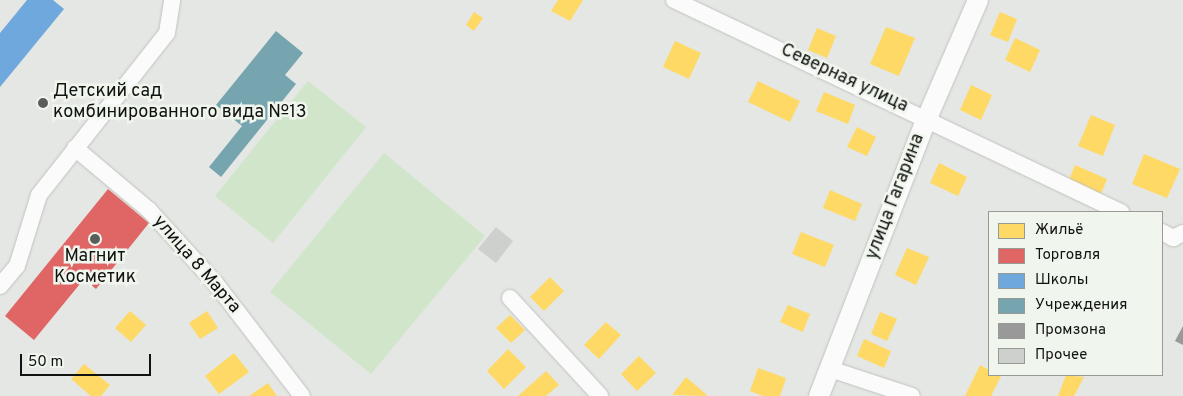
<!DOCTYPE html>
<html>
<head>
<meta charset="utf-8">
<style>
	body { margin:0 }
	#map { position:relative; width:1183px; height:396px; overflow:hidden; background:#e4e7e3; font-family:Overpass,sans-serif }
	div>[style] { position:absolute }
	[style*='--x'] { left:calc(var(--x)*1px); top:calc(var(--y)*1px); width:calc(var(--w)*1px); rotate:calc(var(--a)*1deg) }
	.green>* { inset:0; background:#d0e5ca }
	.homes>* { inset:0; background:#ffd966 }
	.shops>* { inset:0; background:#e06666 }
	.schools>* { inset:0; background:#6fa8dc }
	.public>* { inset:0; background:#76a5af }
	.industry>* { inset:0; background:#999 }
	.building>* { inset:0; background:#cdd0cc }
	.roads { filter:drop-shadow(0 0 1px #c0c2bf) drop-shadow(0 0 1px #c0c2bf) }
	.minor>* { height:16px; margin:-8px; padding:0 8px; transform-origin:8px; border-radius:8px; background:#fbfbfb }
	.tertiary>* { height:20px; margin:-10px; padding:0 10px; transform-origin:10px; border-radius:10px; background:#fbfbfb }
	.dots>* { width:14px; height:14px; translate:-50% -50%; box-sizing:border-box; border:2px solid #f0f6ee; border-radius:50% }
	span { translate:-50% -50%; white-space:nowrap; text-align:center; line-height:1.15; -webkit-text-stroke:5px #f0f6ee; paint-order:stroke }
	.street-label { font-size:18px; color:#111310 }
	.poi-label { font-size:18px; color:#111310 }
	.left { translate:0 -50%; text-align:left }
	.legend { position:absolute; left:988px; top:211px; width:175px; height:165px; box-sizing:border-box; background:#f0f6ee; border:1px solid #979b95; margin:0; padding:6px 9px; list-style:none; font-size:15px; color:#111310 }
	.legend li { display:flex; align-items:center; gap:10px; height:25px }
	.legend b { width:25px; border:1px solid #979b95 }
	.scale { position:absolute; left:20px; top:354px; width:131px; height:22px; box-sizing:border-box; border:2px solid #111310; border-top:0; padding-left:6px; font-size:15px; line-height:18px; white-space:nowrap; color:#111310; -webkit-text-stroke:4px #f0f6ee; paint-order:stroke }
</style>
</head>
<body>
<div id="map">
	<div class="green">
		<div style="clip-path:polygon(308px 81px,366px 127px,273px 243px,215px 196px)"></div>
		<div style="clip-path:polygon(384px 153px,485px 236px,371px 374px,270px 292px)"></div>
	</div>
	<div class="homes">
		<div style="clip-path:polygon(558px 0,583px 0,570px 21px,551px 11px)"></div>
		<div style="clip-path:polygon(474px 12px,483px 18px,474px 31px,466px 25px)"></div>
		<div style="clip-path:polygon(1000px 12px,1017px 19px,1008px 42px,990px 35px)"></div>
		<div style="clip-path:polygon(886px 27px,915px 38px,899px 76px,870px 64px)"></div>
		<div style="clip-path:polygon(817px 28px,836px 36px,827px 58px,808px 50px)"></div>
		<div style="clip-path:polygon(1015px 38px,1040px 50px,1030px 72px,1005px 60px)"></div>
		<div style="clip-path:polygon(675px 41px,701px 53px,689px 79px,663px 67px)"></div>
		<div style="clip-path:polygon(758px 81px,800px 101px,790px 122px,748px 102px)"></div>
		<div style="clip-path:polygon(971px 85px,992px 95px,981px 120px,960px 110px)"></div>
		<div style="clip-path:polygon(824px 92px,855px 105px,848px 124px,816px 111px)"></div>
		<div style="clip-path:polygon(1091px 115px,1115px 125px,1103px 156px,1078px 146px)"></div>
		<div style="clip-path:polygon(857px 127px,876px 137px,867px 156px,847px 147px)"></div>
		<div style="clip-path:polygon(1144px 154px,1180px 169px,1167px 198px,1132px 184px)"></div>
		<div style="clip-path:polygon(939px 163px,967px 177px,958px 196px,930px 183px)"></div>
		<div style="clip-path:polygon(1075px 165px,1107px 179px,1101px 194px,1069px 180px)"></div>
		<div style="clip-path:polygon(830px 190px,862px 204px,855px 221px,823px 208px)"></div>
		<div style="clip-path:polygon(801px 232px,834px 245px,825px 267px,792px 254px)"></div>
		<div style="clip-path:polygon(907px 248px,929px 257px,916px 285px,895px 275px)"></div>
		<div style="clip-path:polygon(550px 277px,564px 291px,544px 311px,530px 297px)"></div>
		<div style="clip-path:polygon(788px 305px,810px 314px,803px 332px,780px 322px)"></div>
		<div style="clip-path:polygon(130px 311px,146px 325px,131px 342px,115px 328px)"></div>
		<div style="clip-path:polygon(207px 311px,218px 328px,200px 339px,189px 323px)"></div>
		<div style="clip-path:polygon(880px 312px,897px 319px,887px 341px,871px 334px)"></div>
		<div style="clip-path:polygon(510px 315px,525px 330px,511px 343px,496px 328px)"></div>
		<div style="clip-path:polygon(606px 322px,621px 335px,599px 359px,584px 345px)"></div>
		<div style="clip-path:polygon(864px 339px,891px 351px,884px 368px,857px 356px)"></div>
		<div style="clip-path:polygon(508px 349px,526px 367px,504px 389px,487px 371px)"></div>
		<div style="clip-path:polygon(234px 353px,249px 372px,219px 394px,205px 376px)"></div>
		<div style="clip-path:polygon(639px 356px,656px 373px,637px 391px,621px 374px)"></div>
		<div style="clip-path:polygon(84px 364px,110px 385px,101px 396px,91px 396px,71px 379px)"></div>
		<div style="clip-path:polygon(980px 365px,989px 370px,989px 375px,1001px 376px,991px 396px,965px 396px)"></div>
		<div style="clip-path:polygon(758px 368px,786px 378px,780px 396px,763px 396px,750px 391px)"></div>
		<div style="clip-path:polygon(546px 371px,559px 385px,546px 396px,518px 396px)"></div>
		<div style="clip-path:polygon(1066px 375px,1084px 377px,1074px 396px,1058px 396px)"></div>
		<div style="clip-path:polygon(686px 377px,707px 395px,706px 396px,672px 395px)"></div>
		<div style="clip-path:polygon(268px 383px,277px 396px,249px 396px)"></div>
	</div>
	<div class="shops">
		<div style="clip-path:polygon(108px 189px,149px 223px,96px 289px,84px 279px,34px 340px,5px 316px)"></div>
	</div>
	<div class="schools">
		<div style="clip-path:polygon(27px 0,53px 0,64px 9px,0 87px,0 33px)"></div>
	</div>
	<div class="public">
		<div style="clip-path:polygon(276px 31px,303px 53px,285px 75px,296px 84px,221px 177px,209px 167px,242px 126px,216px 105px)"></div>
	</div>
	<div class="industry">
		<div style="clip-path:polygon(1183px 326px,1183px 345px,1175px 341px)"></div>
	</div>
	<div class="building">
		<div style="clip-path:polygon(496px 227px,513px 241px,496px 263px,478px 249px)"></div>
	</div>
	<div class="roads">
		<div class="minor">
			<div style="--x:674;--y:0;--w:495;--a:25.4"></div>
			<div style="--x:75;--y:148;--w:97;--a:40"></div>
			<div style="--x:149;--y:210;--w:100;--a:47.8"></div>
			<div style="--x:216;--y:284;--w:141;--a:52.5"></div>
			<div style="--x:1162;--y:232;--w:13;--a:29"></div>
			<div style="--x:1173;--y:238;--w:11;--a:-27"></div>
			<div style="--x:0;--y:286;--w:26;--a:-50"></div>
			<div style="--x:17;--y:266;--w:74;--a:-72.8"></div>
			<div style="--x:39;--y:195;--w:206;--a:-51.7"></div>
			<div style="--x:167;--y:33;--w:33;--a:-81"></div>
			<div style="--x:510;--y:298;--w:133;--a:47.4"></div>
			<div style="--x:830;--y:369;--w:86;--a:18.2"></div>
		</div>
		<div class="tertiary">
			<div style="--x:819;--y:396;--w:298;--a:-68.8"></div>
			<div style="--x:927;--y:118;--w:129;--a:-66.6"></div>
		</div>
	</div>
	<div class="dots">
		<div style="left:43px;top:103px;background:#5b5d5a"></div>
		<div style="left:95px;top:239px;background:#5b5d5a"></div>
	</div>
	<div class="street-label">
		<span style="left:844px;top:79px;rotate:25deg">Северная улица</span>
		<span style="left:896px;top:197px;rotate:-69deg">улица Гагарина</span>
		<span style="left:196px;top:265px;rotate:49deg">улица 8 Марта</span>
	</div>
	<div class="poi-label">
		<span class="left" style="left:53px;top:103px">Детский сад<br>комбинированного вида №13</span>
		<span style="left:95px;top:268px">Магнит<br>Косметик</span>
	</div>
	<ul class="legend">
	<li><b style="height:14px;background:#ffd966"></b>Жильё</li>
	<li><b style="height:14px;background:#e06666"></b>Торговля</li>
	<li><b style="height:14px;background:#6fa8dc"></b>Школы</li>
	<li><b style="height:14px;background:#76a5af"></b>Учреждения</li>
	<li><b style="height:14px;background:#999"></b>Промзона</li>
	<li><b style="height:14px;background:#cdd0cc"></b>Прочее</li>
	</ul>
	<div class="scale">50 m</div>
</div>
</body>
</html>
